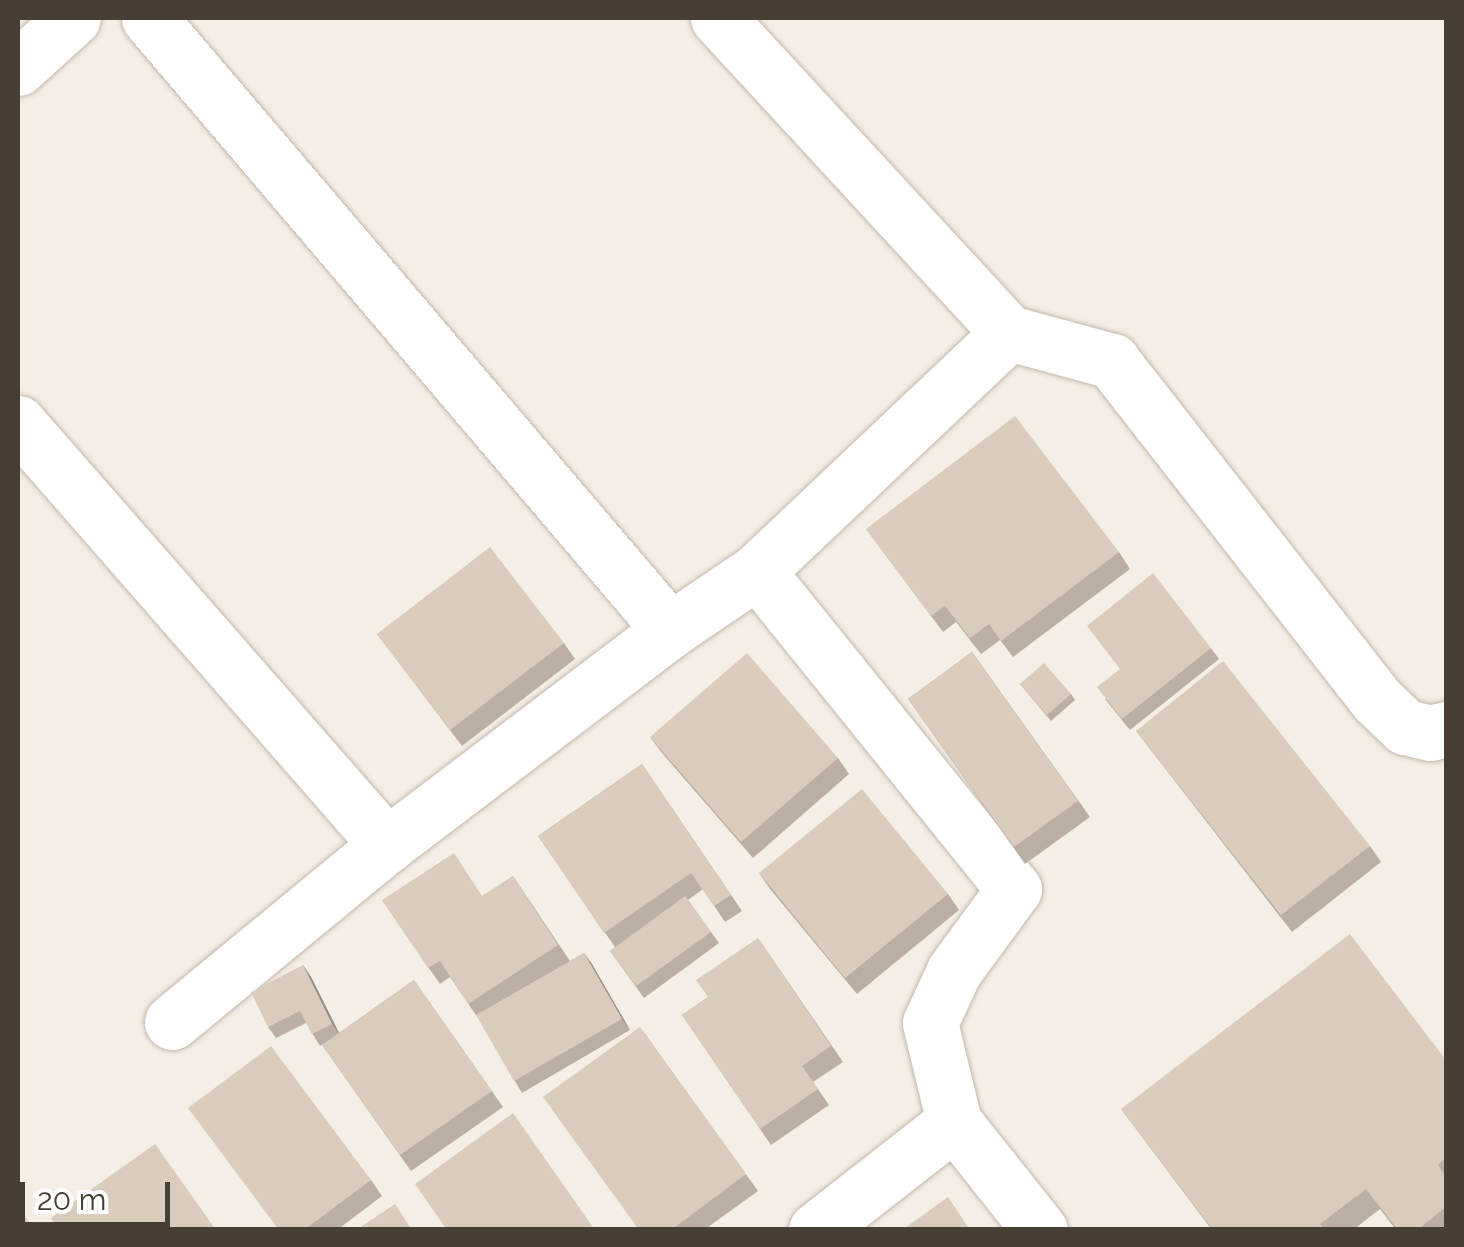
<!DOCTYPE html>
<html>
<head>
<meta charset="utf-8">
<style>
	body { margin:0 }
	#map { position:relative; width:1464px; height:1247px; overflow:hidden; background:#f4eee5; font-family:Raleway,sans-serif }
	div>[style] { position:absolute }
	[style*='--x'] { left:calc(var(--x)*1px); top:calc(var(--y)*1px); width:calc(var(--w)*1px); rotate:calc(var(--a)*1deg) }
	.roads { filter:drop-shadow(0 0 2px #c3b8aa) drop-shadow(0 0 2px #c3b8aa) }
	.street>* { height:55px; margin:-27.5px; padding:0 27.5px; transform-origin:27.5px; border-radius:27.5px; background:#fff }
	.wall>* { inset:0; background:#bbafa3 }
	.shaded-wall>* { inset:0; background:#988f84 }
	.building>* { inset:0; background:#d9ccbd }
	span { translate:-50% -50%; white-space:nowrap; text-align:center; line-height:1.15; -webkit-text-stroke:8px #fff; paint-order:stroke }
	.frame { position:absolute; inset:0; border:20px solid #473e34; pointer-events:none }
	.scale { position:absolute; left:20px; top:1182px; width:150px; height:45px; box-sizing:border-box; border:5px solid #473e34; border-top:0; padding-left:12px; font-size:30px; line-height:35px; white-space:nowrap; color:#473e34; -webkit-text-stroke:8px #fff; paint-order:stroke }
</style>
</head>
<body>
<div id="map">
	<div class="roads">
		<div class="street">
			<div style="--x:149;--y:18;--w:804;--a:49.59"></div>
			<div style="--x:718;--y:18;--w:429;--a:47.3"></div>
			<div style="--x:18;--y:68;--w:74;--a:-42.3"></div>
			<div style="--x:18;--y:423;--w:561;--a:48.83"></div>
			<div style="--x:757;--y:571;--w:409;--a:51.1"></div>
			<div style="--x:1014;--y:889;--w:102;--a:126.2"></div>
			<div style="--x:954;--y:971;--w:57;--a:114.8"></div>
			<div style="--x:930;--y:1023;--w:102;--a:76.4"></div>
			<div style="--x:954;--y:1122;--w:138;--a:51.5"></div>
			<div style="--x:172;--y:1022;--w:278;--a:-39.5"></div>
			<div style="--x:387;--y:845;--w:355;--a:-37.2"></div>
			<div style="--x:670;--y:630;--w:105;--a:-34.1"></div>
			<div style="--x:757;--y:571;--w:347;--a:-43.4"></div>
			<div style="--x:1009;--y:333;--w:107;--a:15.2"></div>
			<div style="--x:1112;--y:361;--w:430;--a:52"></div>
			<div style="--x:1377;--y:700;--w:39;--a:44"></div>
			<div style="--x:1405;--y:727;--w:26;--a:13"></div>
			<div style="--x:1430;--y:733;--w:16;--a:-14"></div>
			<div style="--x:816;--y:1230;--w:175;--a:-38"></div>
		</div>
	</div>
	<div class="wall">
		<div style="clip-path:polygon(866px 529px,1119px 552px,1130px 569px,1013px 657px,1000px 640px,981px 654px,956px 622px,943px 632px)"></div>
		<div style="clip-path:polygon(377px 634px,564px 643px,575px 659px,462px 746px)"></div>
		<div style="clip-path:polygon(1211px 648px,1219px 659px,1130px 730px,1105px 699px)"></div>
		<div style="clip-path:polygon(972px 652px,1090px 817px,1025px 864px,908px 699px)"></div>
		<div style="clip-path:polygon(1020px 684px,1071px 694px,1075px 700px,1051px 721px)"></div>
		<div style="clip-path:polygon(1136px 731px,1370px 846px,1381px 862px,1292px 932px)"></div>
		<div style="clip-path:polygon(650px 737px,838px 758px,849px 774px,753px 858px,662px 753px)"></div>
		<div style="clip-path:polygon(642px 764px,742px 911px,725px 922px,703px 889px,688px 900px,719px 943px,644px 998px,610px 951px,615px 947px,538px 836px)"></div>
		<div style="clip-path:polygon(759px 873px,948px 894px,959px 910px,857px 994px,770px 889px)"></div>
		<div style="clip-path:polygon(513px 876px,570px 961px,584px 953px,630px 1030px,522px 1093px,480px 1021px,450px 977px,440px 984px,382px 900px,483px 896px)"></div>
		<div style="clip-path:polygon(758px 938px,843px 1062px,813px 1082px,829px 1105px,771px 1145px,682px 1015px,708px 997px)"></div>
		<div style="clip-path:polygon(303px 965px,311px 977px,339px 1033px,414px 980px,503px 1107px,411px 1171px,322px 1045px,326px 1042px,320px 1046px,306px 1023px,276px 1038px,268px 1027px)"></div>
		<div style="clip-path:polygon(640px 1027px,758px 1191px,704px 1230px,638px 1230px)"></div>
		<div style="clip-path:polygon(1446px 1060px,1446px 1230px,1396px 1230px,1380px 1209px,1353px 1230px,1212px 1230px,1121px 1109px)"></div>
		<div style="clip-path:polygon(371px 1180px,382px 1196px,337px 1230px,278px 1230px)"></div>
	</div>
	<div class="shaded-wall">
		<div style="clip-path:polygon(584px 953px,592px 964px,630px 1030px,622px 1019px)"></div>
		<div style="clip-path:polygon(303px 965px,311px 977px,340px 1035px,332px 1024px)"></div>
	</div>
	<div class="building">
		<div style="clip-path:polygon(1015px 416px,1119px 552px,1001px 641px,989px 624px,970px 638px,945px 606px,931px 616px,866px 529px)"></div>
		<div style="clip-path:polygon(490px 547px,564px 643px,450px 730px,377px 634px)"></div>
		<div style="clip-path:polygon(1153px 573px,1211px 648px,1122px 719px,1097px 687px,1120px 669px,1087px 626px)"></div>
		<div style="clip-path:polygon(972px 652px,1078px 801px,1014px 847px,908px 699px)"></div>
		<div style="clip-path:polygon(747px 653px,838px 758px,741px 842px,650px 737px)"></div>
		<div style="clip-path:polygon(1223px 661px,1370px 846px,1281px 915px,1136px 731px)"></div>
		<div style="clip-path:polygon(1044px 663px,1071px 694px,1047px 715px,1020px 684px)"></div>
		<div style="clip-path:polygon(642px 764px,731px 895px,714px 906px,691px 873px,604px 933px,538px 836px)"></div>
		<div style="clip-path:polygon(862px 789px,948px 894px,845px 978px,759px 873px)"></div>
		<div style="clip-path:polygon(454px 853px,482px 896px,513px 876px,558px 945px,468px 1004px,440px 961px,428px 968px,382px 900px)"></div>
		<div style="clip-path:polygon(685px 896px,711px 932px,636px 986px,610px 951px)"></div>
		<div style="clip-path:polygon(1350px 934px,1446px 1060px,1446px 1158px,1438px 1165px,1446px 1177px,1446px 1207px,1417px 1230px,1398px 1230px,1366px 1189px,1320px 1224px,1325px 1230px,1213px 1230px,1121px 1109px)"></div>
		<div style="clip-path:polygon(758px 938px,831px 1046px,802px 1066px,818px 1089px,760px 1129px,682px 1015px,708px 997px,696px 980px)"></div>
		<div style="clip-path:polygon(584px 953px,622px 1019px,514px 1081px,476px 1015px)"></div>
		<div style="clip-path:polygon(303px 965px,332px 1024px,312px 1034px,300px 1011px,268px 1027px,251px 992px)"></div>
		<div style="clip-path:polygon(414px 980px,492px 1091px,400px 1155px,322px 1045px)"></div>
		<div style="clip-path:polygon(640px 1027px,746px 1174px,671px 1230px,639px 1230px,543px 1097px)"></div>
		<div style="clip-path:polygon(271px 1046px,371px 1180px,304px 1230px,279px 1230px,188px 1108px)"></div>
		<div style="clip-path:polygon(513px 1113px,595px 1230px,447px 1230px,415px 1184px)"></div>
		<div style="clip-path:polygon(155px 1144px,216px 1230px,59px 1230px,51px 1218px)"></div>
		<div style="clip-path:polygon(948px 1197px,970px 1230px,902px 1230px)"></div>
		<div style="clip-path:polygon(395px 1204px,412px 1230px,356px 1230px)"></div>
		<div style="clip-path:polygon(20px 1209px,34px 1230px,18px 1230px,18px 1211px)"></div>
	</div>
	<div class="frame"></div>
	<div class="scale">20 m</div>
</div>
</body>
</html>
